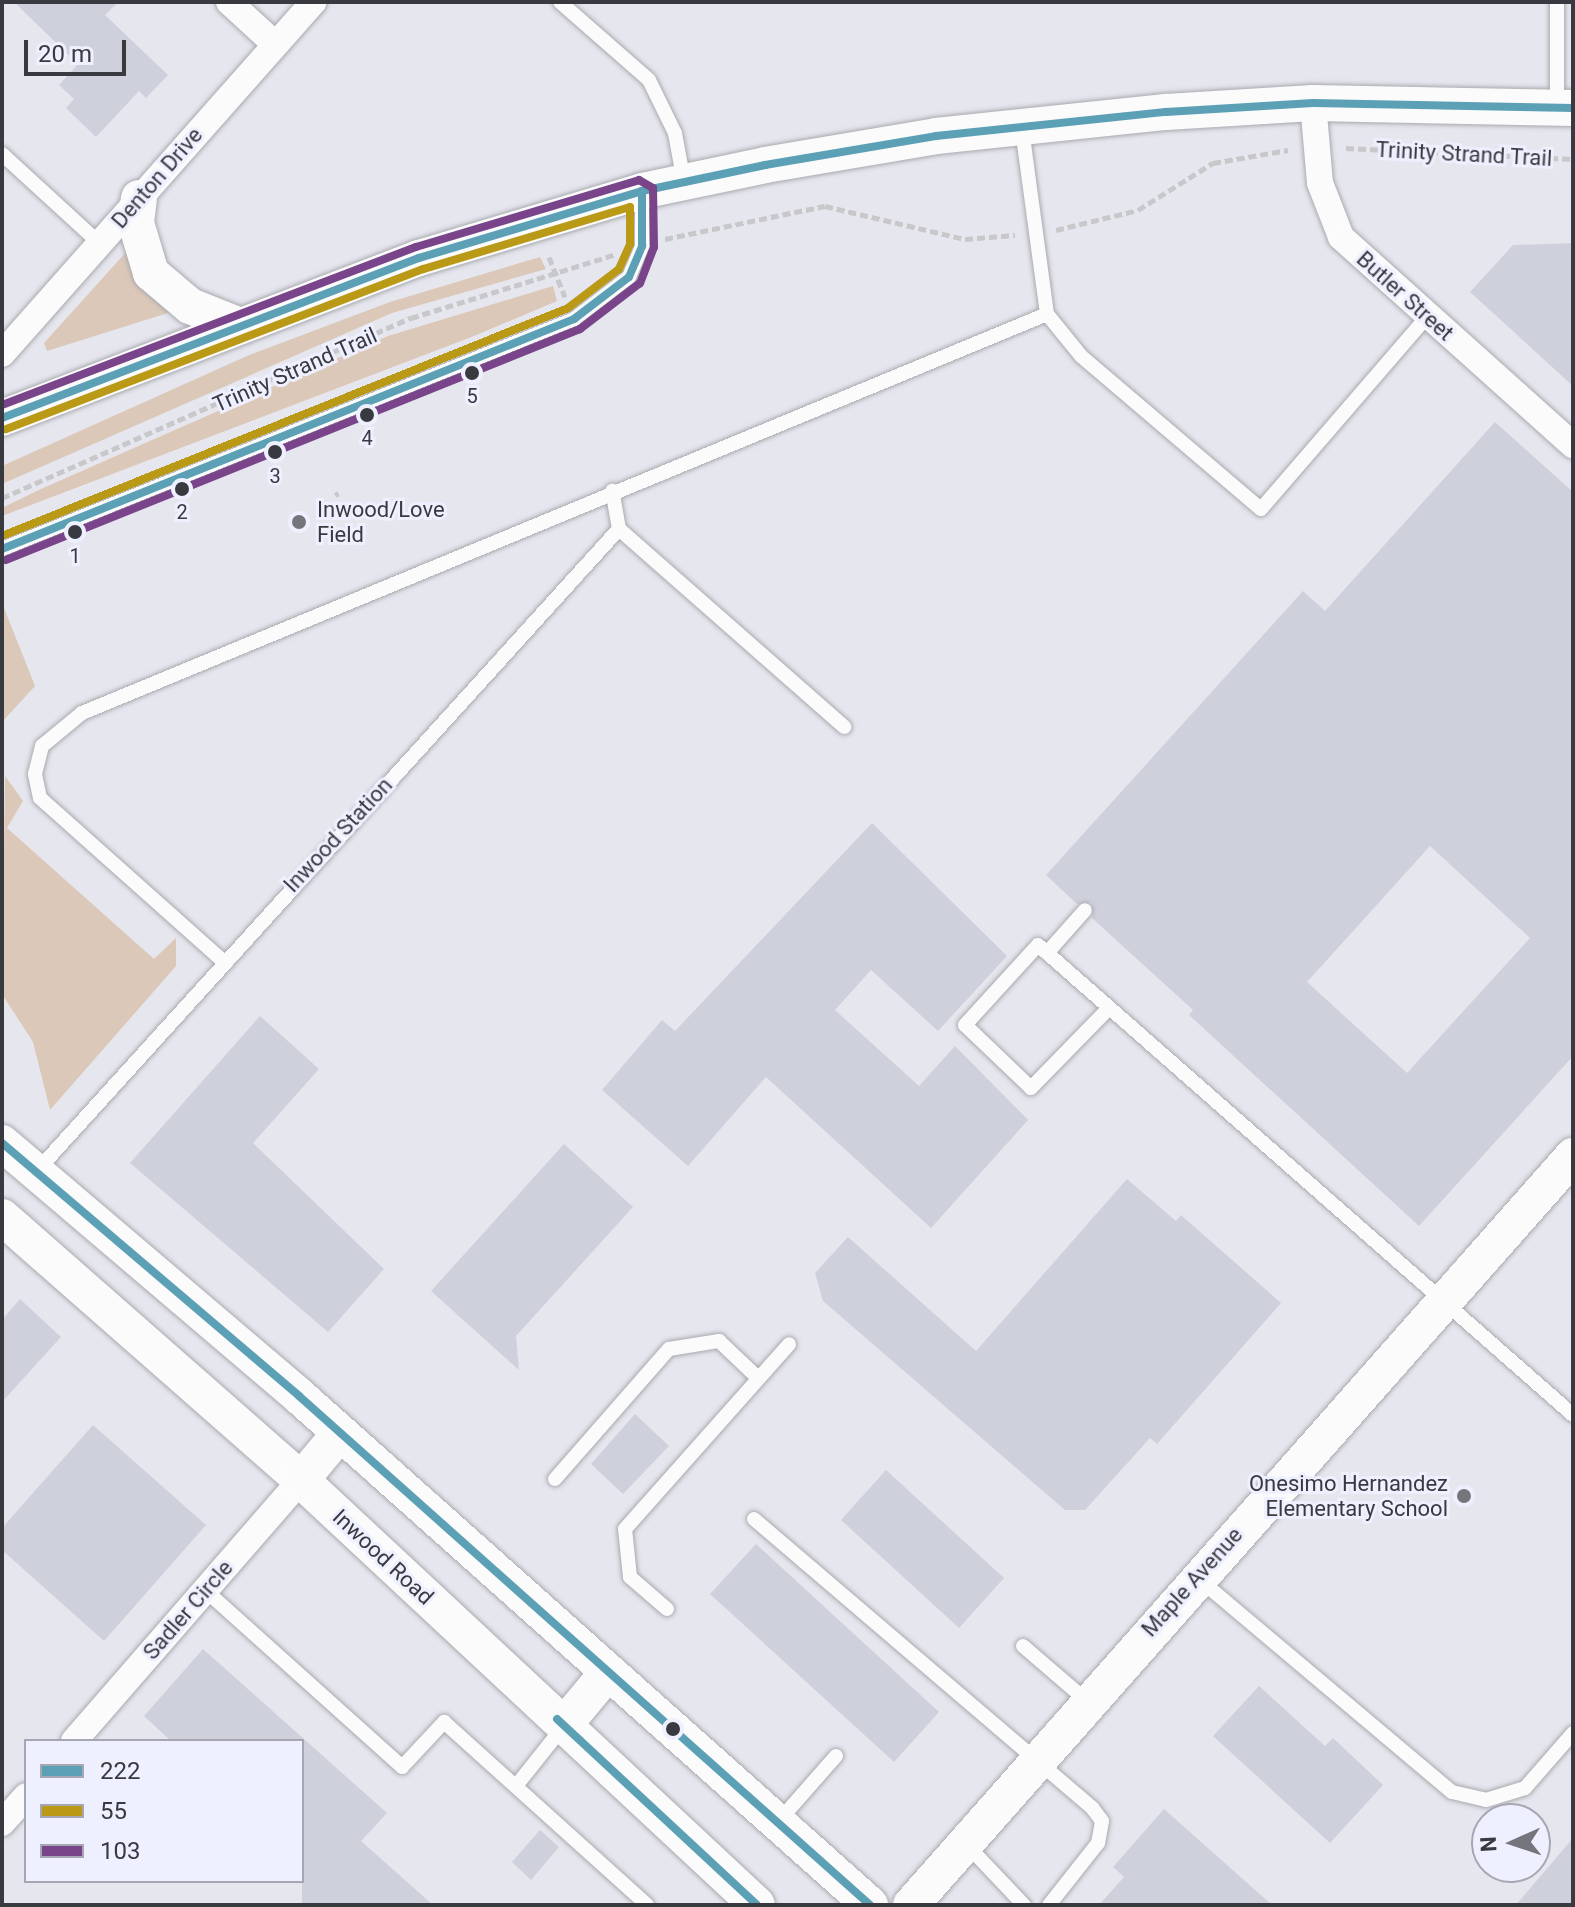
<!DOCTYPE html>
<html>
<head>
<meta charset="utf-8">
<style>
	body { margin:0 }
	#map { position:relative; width:1575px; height:1907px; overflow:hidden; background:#e5e6ee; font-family:Roboto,sans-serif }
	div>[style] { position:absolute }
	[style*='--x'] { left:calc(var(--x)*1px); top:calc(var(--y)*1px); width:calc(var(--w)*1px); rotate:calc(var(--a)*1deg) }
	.green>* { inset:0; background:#dcc8b8 }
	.building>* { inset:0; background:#ced0dc }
	.path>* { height:5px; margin-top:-2.5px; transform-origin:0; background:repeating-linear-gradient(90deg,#c8c8ca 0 8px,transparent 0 12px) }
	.roads { filter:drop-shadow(0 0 2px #a9aaaf) drop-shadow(0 0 2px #a9aaaf) }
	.lane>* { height:14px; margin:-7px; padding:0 7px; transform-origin:7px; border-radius:7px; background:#fbfbfc }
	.street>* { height:26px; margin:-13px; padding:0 13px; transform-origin:13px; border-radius:13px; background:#fbfbfc }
	.secondary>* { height:36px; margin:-18px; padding:0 18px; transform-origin:18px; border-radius:18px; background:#fbfbfc }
	.bus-1>* { height:8px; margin:-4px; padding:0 4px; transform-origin:4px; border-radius:4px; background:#5ca0b5 }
	.bus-2>* { height:8px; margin:-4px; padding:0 4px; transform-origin:4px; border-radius:4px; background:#ba9916 }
	.bus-3>* { height:8px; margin:-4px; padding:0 4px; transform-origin:4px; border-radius:4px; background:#794489 }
	.dots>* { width:22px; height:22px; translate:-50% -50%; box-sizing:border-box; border:4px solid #eef0ff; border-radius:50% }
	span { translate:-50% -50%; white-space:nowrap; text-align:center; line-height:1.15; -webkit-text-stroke:6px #eef0ff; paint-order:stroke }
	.bus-label { font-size:20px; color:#393a40 }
	.street-label { font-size:22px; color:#393a40 }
	.poi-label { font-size:22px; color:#393a40 }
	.left { translate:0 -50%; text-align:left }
	.right { translate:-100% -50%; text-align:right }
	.frame { position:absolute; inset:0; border:4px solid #393a40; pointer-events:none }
	.legend { position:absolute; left:24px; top:1739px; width:280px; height:144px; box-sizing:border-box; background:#eef0ff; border:2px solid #a6a7b3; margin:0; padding:10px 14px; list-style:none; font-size:24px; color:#393a40 }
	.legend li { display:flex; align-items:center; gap:16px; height:40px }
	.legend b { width:40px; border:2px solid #a6a7b3 }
	.north { position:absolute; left:1471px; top:1803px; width:80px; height:80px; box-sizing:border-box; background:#eef0ff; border:2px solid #a6a7b3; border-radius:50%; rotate:267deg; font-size:22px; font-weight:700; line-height:32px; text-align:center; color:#393a40 }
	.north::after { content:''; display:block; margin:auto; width:28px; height:36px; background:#75767d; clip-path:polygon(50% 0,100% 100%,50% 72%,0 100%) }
	.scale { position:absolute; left:24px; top:40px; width:102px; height:36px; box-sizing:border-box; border:4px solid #393a40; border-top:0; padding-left:10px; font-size:24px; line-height:28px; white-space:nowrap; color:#393a40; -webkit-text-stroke:6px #eef0ff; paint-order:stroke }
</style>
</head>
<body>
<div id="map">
	<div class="green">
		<div style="clip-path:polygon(128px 250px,171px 312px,47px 351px,44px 343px)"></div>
		<div style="clip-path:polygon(540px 257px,546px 269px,392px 313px,2px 484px,2px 466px,247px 356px,390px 302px)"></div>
		<div style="clip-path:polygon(553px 286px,557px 301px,474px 336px,2px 516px,2px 508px,41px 489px,388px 336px)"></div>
		<div style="clip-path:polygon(2px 603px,35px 686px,2px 722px)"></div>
		<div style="clip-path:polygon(5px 776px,23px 801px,7px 828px,154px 959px,176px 938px,176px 966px,50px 1110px,33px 1042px,2px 994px)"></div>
	</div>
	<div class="building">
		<div style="clip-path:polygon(14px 2px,118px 2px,105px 15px,168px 75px,146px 98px,139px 91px,96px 137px,66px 108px,74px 99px,59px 85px,78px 64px)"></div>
		<div style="clip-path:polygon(1573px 243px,1573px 386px,1470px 292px,1513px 245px)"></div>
		<div style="clip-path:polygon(evenodd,1495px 422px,1573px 492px,1573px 1056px,1419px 1226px,1189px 1015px,1193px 1010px,1092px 918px,1092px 903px,1077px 904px,1046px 875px,1303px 591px,1325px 611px,1495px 422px,1430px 846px,1530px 938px,1407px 1073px,1307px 982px,1430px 846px)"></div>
		<div style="clip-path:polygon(872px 823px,1007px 956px,938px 1031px,871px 970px,835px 1010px,919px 1086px,955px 1046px,1028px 1120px,931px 1228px,766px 1077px,688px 1166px,602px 1090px,662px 1020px,675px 1031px)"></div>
		<div style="clip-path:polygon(260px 1016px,319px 1069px,253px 1143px,384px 1269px,328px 1332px,130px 1163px)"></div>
		<div style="clip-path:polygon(564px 1144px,633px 1207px,516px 1336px,519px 1370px,431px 1291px)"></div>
		<div style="clip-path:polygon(1127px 1179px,1176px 1221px,1181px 1215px,1281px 1303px,1157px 1444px,1150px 1438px,1085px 1510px,1065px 1510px,823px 1301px,815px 1273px,848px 1237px,976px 1351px)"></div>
		<div style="clip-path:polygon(20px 1299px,61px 1337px,2px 1402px,2px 1320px)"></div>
		<div style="clip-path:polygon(635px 1414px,669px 1446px,623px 1494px,591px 1464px)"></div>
		<div style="clip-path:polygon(93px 1425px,206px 1525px,104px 1641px,2px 1550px,2px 1528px)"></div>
		<div style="clip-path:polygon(886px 1470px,1004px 1578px,959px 1628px,841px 1520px)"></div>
		<div style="clip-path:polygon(756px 1544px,939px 1712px,894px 1762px,710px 1594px)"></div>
		<div style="clip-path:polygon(203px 1649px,387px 1813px,361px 1841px,433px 1905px,302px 1905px,302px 1741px,171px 1741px,144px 1716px)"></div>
		<div style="clip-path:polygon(1259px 1686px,1325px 1746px,1333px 1738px,1383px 1785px,1330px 1843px,1213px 1736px)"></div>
		<div style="clip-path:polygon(1164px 1809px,1272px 1905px,1099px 1905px,1124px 1877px,1113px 1867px)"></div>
		<div style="clip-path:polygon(540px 1830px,559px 1847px,531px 1880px,512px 1862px)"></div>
		<div style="clip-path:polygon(1573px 1838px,1573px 1905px,1516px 1905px)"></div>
	</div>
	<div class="path">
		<div style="--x:1346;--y:148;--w:227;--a:2.8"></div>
		<div style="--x:1056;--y:230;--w:84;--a:-13.7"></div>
		<div style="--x:1138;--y:210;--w:89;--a:-32.1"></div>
		<div style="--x:1213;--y:163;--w:76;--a:-9.8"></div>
		<div style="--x:665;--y:239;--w:163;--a:-11.7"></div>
		<div style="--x:825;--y:206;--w:144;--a:13.3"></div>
		<div style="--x:965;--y:239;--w:50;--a:-4.6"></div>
		<div style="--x:549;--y:257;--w:43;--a:68.2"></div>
		<div style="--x:335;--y:495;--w:4;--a:-27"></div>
		<div style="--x:2;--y:498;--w:447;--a:-23.8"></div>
		<div style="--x:411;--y:318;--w:212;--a:-17.3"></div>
	</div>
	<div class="roads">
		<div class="lane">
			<div style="--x:560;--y:2;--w:118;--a:41.2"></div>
			<div style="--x:649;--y:80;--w:59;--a:63.9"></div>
			<div style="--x:675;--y:133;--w:50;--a:79.6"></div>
			<div style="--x:1557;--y:105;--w:103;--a:-90"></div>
			<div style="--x:1022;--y:129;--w:187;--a:82.3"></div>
			<div style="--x:1047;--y:314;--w:54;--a:51"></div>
			<div style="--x:1081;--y:356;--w:236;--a:40.4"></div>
			<div style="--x:1261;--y:509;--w:254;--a:-49.2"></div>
			<div style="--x:2;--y:154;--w:132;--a:42.5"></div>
			<div style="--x:619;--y:529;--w:300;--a:41.3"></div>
			<div style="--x:2;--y:549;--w:617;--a:-21.9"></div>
			<div style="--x:574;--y:319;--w:69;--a:-37.4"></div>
			<div style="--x:629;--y:277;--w:34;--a:-67"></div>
			<div style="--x:642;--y:246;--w:54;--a:-90"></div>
			<div style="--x:1047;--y:953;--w:57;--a:-48.5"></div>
			<div style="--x:223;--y:961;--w:245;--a:-138.3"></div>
			<div style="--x:40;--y:798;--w:25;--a:-102"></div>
			<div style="--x:35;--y:774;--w:29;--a:-76"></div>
			<div style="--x:42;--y:746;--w:52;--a:-39.5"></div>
			<div style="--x:82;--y:713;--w:1044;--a:-22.46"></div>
			<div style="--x:1109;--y:1008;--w:112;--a:134.3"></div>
			<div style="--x:1031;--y:1088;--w:91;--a:-136.3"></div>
			<div style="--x:965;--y:1025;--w:108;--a:-47.6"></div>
			<div style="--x:1038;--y:945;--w:712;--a:41.3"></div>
			<div style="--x:35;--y:1173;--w:869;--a:-47.8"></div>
			<div style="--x:619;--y:529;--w:39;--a:-100"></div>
			<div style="--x:555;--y:1479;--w:173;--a:-48.8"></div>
			<div style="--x:669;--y:1349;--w:51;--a:-9.1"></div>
			<div style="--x:719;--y:1341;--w:54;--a:43.5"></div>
			<div style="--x:754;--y:1519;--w:446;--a:40.5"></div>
			<div style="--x:1093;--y:1809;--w:15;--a:53"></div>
			<div style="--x:1102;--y:1821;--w:22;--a:100"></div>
			<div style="--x:1098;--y:1843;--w:79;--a:128.3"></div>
			<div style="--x:1200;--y:1580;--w:329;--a:40.1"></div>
			<div style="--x:1452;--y:1792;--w:35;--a:13"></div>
			<div style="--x:1486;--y:1800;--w:41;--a:-17.1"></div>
			<div style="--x:1525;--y:1788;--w:73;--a:-48.9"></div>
			<div style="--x:205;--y:1590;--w:265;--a:41.9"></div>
			<div style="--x:402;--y:1767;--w:62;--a:-47"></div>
			<div style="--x:444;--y:1722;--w:273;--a:42"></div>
			<div style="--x:667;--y:1609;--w:49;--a:-139.1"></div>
			<div style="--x:630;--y:1577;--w:48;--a:-95.9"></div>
			<div style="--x:625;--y:1529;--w:247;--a:-48.4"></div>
			<div style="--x:1023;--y:1646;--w:84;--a:40.7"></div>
			<div style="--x:516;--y:1786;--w:75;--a:-51.5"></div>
			<div style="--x:778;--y:1822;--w:88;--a:-48.7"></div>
			<div style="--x:967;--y:1845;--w:83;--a:46.5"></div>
		</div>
		<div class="street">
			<div style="--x:229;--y:2;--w:62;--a:42.4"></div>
			<div style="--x:1313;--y:103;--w:80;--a:85"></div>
			<div style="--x:1320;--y:183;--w:58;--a:68.7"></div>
			<div style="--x:1341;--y:237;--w:312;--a:41.9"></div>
			<div style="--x:2;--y:354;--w:470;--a:-48.5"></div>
			<div style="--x:74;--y:1741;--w:346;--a:-49"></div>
			<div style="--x:2;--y:1823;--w:36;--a:-48"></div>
		</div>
		<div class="secondary">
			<div style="--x:139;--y:198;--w:25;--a:97"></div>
			<div style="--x:136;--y:223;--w:52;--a:73.3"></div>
			<div style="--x:151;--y:273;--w:51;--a:40.2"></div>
			<div style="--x:190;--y:306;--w:48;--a:21.8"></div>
			<div style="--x:2;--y:418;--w:447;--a:-21"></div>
			<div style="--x:419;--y:258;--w:233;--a:-16.7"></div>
			<div style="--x:642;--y:191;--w:126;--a:-11.9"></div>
			<div style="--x:765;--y:165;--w:173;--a:-9.6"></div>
			<div style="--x:936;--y:136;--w:231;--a:-6"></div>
			<div style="--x:1166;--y:112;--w:147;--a:-3.5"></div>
			<div style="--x:1313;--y:103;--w:260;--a:1.1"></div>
			<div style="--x:2;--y:1143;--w:390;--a:40.4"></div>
			<div style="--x:299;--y:1396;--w:765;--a:41.71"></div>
			<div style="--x:2;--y:1217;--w:398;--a:41.3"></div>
			<div style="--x:301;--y:1480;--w:623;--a:42.98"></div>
			<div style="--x:301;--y:1480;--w:61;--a:-50.3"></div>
			<div style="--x:564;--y:1725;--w:69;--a:-50.3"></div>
			<div style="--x:911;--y:1905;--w:1000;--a:-48.53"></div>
		</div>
	</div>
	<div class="bus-1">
		<div style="--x:2;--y:418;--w:447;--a:-21"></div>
		<div style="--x:419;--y:258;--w:233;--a:-16.7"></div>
		<div style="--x:642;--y:191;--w:126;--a:-11.9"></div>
		<div style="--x:765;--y:165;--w:173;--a:-9.6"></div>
		<div style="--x:936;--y:136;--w:231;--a:-6"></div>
		<div style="--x:1166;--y:112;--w:147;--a:-3.5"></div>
		<div style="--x:1313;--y:103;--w:260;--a:1.1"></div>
		<div style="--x:2;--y:549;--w:617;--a:-21.9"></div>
		<div style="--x:574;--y:319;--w:69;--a:-37.4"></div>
		<div style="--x:629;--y:277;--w:34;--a:-67"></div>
		<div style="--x:642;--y:246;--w:55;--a:-90"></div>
		<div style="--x:2;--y:1143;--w:390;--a:40.4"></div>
		<div style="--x:299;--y:1396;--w:765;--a:41.71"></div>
		<div style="--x:557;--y:1719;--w:273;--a:42.9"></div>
	</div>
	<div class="bus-2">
		<div style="--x:2;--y:536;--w:610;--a:-21.94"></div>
		<div style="--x:568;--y:308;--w:64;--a:-37.4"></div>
		<div style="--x:619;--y:269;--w:27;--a:-66"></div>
		<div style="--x:630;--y:244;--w:37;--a:-90"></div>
		<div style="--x:630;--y:207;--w:216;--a:163.3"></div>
		<div style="--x:423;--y:269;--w:447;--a:159"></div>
	</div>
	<div class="bus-3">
		<div style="--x:2;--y:405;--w:443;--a:-20.9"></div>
		<div style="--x:416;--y:247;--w:233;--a:-16.7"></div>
		<div style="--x:639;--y:180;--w:16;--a:30"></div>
		<div style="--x:653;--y:188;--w:59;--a:89"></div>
		<div style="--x:654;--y:247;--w:39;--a:111"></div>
		<div style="--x:640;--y:283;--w:76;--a:142.5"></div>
		<div style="--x:580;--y:329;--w:619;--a:158.08"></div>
	</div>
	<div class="dots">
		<div style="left:472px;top:373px;background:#393a40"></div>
		<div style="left:367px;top:415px;background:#393a40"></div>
		<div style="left:275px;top:452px;background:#393a40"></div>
		<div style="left:182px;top:489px;background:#393a40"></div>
		<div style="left:299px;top:522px;background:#75767d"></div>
		<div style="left:75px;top:532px;background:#393a40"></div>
		<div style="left:1464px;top:1496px;background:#75767d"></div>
		<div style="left:673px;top:1729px;background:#393a40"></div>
	</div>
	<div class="bus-label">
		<span style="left:472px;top:396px">5</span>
		<span style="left:367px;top:438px">4</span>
		<span style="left:275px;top:476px">3</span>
		<span style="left:182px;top:512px">2</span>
		<span style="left:75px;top:556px">1</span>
	</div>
	<div class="street-label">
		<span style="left:1464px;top:154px;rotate:3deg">Trinity Strand Trail</span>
		<span style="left:157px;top:178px;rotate:-49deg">Denton Drive</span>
		<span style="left:1405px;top:296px;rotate:42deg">Butler Street</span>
		<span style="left:295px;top:370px;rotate:-24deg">Trinity Strand Trail</span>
		<span style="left:338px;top:835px;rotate:-47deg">Inwood Station</span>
		<span style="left:383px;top:1557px;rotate:43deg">Inwood Road</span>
		<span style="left:1192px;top:1582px;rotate:-48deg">Maple Avenue</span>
		<span style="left:188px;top:1610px;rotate:-49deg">Sadler Circle</span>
	</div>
	<div class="poi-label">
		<span class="left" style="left:317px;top:522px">Inwood/Love<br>Field</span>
		<span class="right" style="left:1448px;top:1496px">Onesimo Hernandez<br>Elementary School</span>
	</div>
	<div class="frame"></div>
	<ul class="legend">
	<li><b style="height:10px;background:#5ca0b5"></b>222</li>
	<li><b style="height:10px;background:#ba9916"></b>55</li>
	<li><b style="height:10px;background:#794489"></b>103</li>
	</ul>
	<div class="north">N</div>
	<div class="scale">20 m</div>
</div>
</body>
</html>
